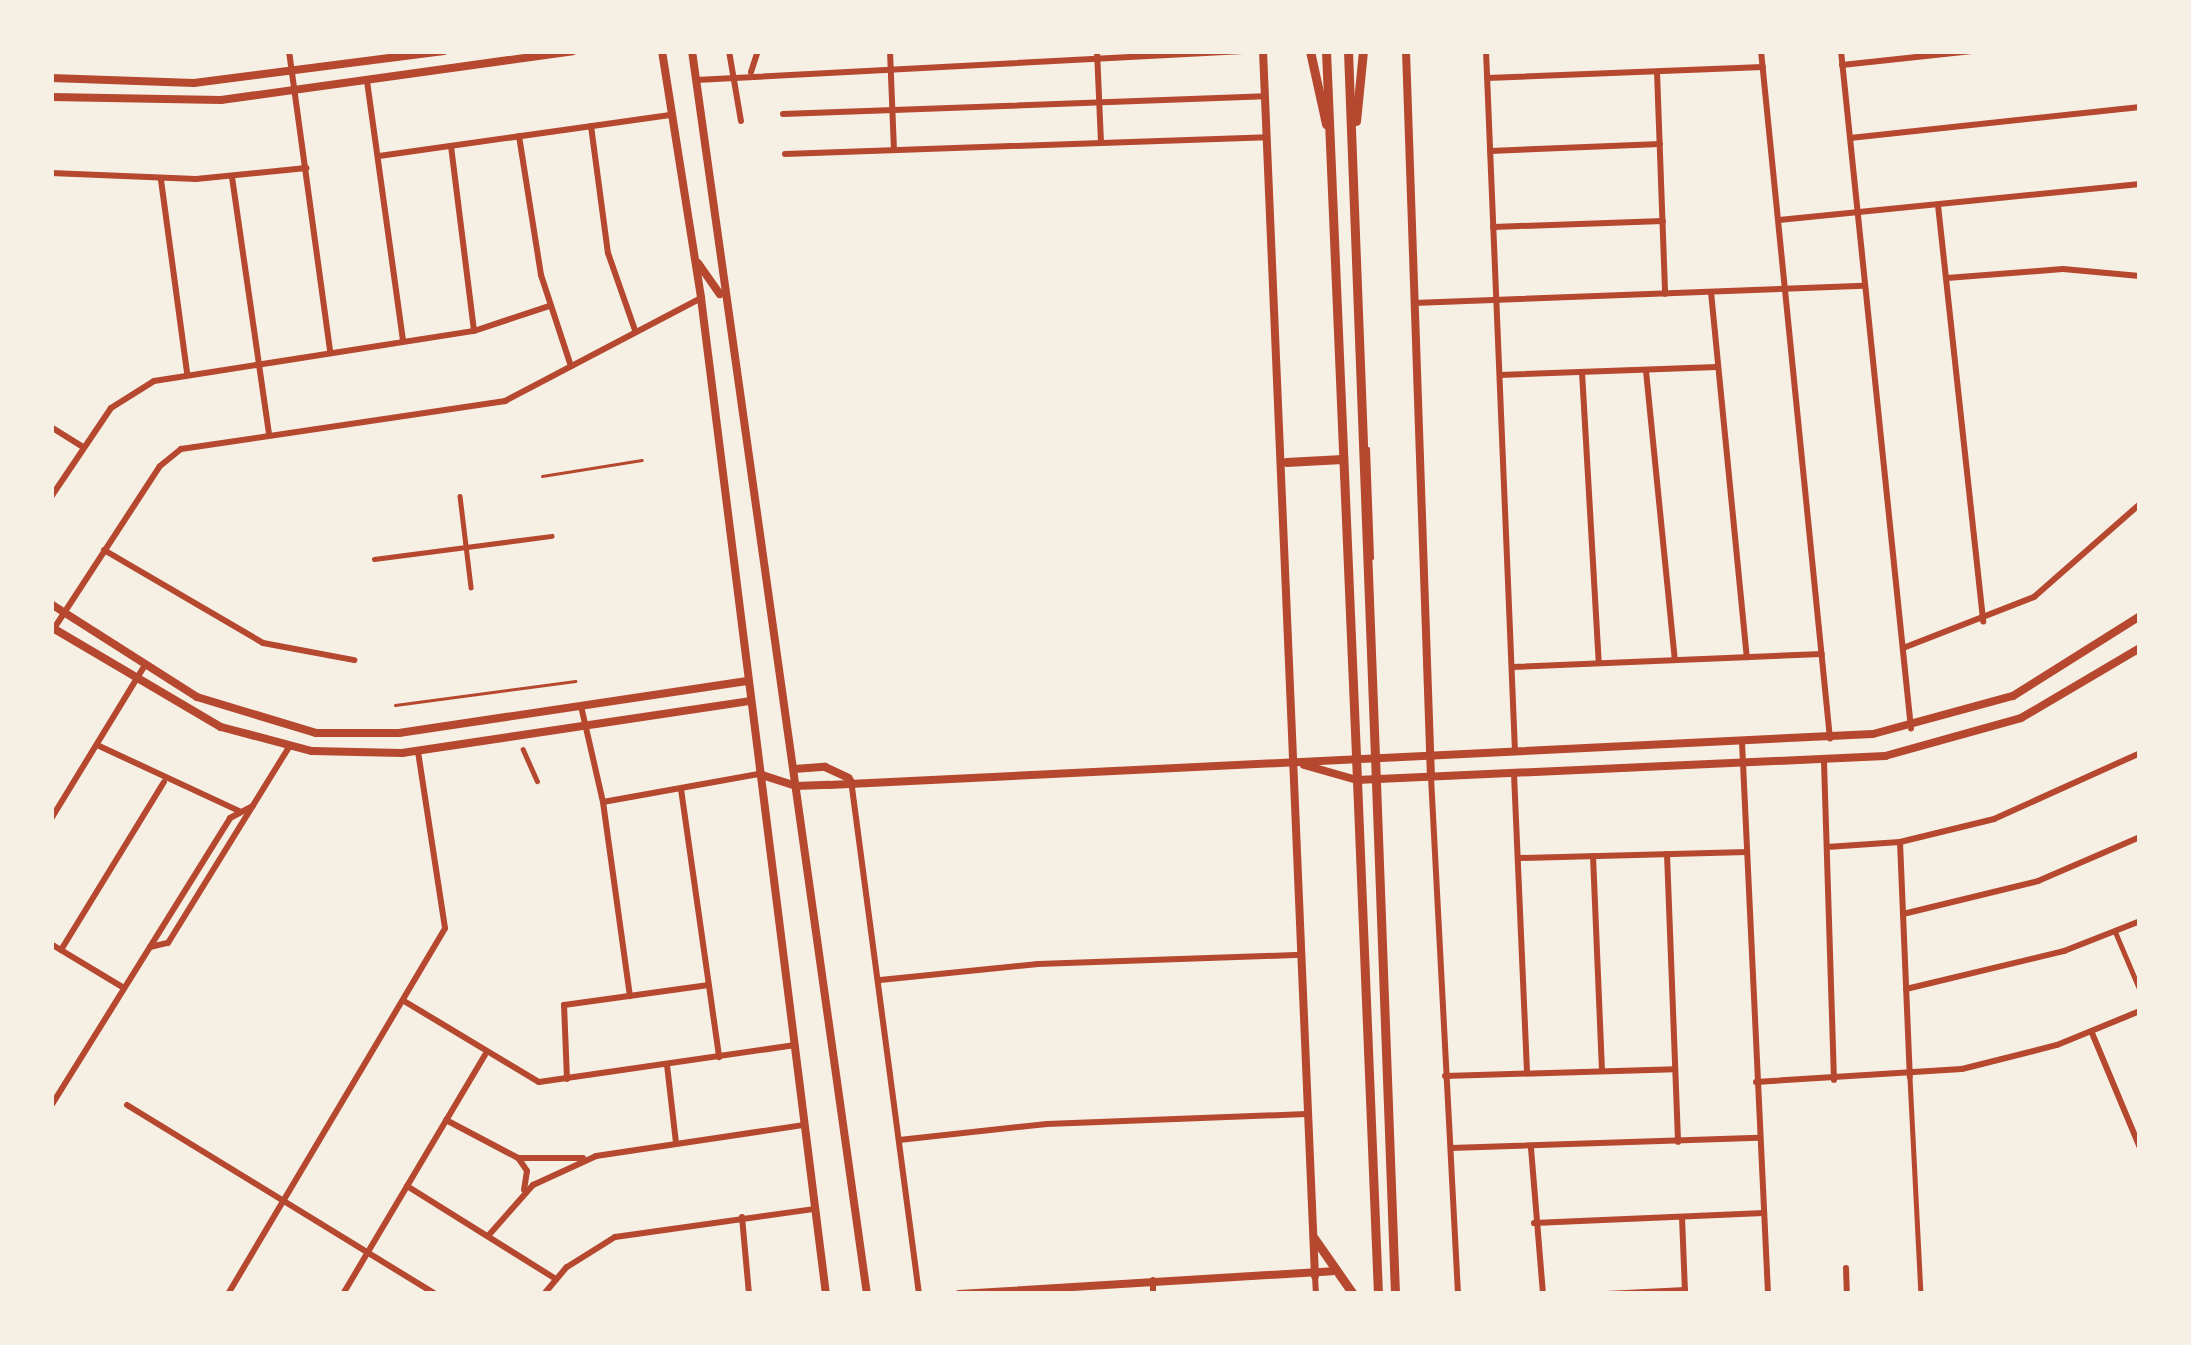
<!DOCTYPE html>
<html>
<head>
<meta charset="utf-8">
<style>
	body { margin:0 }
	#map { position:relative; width:2191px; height:1345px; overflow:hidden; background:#f6efe4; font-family:"Golos Text",sans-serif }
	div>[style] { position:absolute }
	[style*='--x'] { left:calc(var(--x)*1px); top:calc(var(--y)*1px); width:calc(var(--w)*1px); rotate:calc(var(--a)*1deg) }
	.service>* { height:3px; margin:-1.5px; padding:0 1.5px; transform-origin:1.5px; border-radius:1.5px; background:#b5482f }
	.pedestrian>* { height:4.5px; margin:-2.25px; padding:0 2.25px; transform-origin:2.25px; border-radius:2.25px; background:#b5482f }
	.minor>* { height:6px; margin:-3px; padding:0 3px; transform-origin:3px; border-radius:3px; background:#b5482f }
	.tertiary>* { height:6px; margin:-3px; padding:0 3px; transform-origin:3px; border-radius:3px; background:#b5482f }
	.secondary>* { height:8px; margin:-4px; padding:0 4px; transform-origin:4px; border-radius:4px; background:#b5482f }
	.trunk>* { height:9px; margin:-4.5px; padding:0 4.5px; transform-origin:4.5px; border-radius:4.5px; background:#b5482f }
	.motorway>* { height:9px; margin:-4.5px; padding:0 4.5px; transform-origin:4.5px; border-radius:4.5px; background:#b5482f }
	span { translate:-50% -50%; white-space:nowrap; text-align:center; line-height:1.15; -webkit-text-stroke:10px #f6efe4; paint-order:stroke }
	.frame { position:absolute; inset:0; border:54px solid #f6efe4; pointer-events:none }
</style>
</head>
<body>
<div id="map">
	<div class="service">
		<div style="--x:1368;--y:448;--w:110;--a:87.9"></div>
		<div style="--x:542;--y:476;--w:101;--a:-9.1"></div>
		<div style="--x:395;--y:705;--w:182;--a:-7.6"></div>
	</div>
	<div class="pedestrian">
		<div style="--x:460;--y:496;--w:92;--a:83.1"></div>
		<div style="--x:374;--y:559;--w:179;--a:-7.4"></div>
		<div style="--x:523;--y:749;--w:35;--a:66"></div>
		<div style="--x:2115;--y:931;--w:64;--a:67"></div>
		<div style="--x:1910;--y:1078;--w:216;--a:87.1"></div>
	</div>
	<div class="minor">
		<div style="--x:289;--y:51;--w:303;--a:82.2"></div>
		<div style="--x:729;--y:51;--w:71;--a:80.3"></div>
		<div style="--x:890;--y:51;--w:99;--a:87.7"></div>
		<div style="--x:1097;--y:51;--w:92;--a:87.5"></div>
		<div style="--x:1486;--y:51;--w:701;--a:87.63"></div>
		<div style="--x:1761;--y:51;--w:691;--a:84.27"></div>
		<div style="--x:1842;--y:65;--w:131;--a:-6.1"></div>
		<div style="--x:751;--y:72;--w:22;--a:-72"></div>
		<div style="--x:1657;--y:72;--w:222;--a:87.9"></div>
		<div style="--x:1487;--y:78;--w:276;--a:-2.3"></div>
		<div style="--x:696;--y:80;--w:548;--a:-3.03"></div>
		<div style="--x:367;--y:81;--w:263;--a:82.1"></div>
		<div style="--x:783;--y:114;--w:482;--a:-2.1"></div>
		<div style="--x:591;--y:126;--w:128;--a:82.4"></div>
		<div style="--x:608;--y:253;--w:82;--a:70.7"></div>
		<div style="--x:519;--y:136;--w:141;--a:81"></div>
		<div style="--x:541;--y:275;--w:96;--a:71.8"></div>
		<div style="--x:1850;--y:138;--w:292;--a:-6.1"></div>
		<div style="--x:451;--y:146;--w:186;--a:82.9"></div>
		<div style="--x:1490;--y:151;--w:170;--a:-2.4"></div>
		<div style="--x:785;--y:154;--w:482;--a:-2"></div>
		<div style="--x:379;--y:156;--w:294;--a:-8"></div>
		<div style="--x:51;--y:173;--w:145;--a:2.4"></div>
		<div style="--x:196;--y:179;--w:111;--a:-5.7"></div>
		<div style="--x:232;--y:177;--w:261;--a:81.8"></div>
		<div style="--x:161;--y:180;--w:195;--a:82.3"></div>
		<div style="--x:1938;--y:205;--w:419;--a:83.8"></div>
		<div style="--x:1779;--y:220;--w:363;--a:-5.7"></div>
		<div style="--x:1493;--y:227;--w:170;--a:-2"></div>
		<div style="--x:1947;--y:278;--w:116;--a:-4.4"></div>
		<div style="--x:2063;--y:269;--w:77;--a:5.2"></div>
		<div style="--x:1711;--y:292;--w:367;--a:84.4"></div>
		<div style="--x:1414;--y:303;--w:450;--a:-2.2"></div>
		<div style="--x:1646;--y:371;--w:290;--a:84.3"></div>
		<div style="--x:1582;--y:372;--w:291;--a:86.7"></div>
		<div style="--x:1500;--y:375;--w:217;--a:-2.1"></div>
		<div style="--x:51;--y:427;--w:38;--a:32"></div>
		<div style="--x:51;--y:497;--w:107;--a:-56"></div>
		<div style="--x:111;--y:408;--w:51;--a:-32.1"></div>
		<div style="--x:154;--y:381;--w:324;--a:-8.9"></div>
		<div style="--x:474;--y:331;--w:79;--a:-18.4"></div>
		<div style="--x:104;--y:550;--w:184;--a:30.3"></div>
		<div style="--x:263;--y:643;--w:93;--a:10.6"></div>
		<div style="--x:51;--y:633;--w:199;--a:-56.9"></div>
		<div style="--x:160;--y:466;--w:27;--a:-39"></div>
		<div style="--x:181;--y:449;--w:328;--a:-8.4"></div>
		<div style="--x:505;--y:401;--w:221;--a:-27.7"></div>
		<div style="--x:1903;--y:648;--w:141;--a:-21.3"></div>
		<div style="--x:2034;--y:597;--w:141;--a:-41.3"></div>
		<div style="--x:1512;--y:667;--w:310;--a:-2.4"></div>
		<div style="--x:581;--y:706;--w:98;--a:77.1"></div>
		<div style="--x:603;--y:802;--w:196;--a:82.1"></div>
		<div style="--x:97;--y:745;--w:157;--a:24.9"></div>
		<div style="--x:1824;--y:762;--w:318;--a:88.2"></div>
		<div style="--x:1514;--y:774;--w:299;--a:87.5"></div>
		<div style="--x:681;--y:789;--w:271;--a:81.9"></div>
		<div style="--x:603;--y:802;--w:158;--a:-10.2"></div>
		<div style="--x:51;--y:819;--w:180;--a:-58.6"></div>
		<div style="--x:1900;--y:842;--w:235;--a:87.6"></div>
		<div style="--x:1827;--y:847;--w:73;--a:-3.9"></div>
		<div style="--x:1900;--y:842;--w:97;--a:-13.7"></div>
		<div style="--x:1994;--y:819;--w:160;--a:-24.3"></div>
		<div style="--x:1667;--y:854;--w:288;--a:87.8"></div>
		<div style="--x:1593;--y:856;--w:215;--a:87.6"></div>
		<div style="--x:1520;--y:858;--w:227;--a:-1.5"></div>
		<div style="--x:1903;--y:914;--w:139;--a:-13.7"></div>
		<div style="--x:2038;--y:881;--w:111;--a:-23.3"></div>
		<div style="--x:51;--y:944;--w:85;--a:31.1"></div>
		<div style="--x:61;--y:950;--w:197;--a:-58.5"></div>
		<div style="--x:880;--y:980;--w:159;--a:-5.8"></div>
		<div style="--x:1038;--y:964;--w:263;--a:-2"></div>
		<div style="--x:1906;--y:989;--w:163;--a:-13.5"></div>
		<div style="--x:2064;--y:951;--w:82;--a:-21.5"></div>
		<div style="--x:404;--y:1001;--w:157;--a:31"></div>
		<div style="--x:539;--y:1082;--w:259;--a:-8.2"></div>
		<div style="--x:667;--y:1065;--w:79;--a:83.4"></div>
		<div style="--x:1445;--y:1076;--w:230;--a:-1.7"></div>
		<div style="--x:567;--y:1079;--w:74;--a:-92.3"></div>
		<div style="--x:564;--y:1005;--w:146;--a:-7.9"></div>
		<div style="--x:127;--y:1105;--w:362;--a:31.5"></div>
		<div style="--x:446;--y:1120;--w:81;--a:27.8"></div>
		<div style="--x:518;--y:1158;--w:65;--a:0"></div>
		<div style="--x:899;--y:1140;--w:149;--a:-6.2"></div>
		<div style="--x:1047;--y:1124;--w:260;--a:-2.2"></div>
		<div style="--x:1451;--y:1148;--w:308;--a:-1.9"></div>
		<div style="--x:1531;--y:1148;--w:146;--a:85.3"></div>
		<div style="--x:519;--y:1159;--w:14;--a:56"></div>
		<div style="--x:527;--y:1171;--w:19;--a:99"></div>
		<div style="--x:407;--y:1186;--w:176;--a:32"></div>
		<div style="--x:742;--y:1217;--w:77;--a:84.8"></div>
		<div style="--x:1682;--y:1217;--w:75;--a:87.7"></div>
		<div style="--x:1534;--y:1223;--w:230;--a:-2.5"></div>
		<div style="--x:488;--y:1236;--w:68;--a:-48.6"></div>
		<div style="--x:533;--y:1185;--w:69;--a:-24.7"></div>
		<div style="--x:596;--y:1156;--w:209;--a:-8.5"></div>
		<div style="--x:1846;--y:1268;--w:26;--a:88"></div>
		<div style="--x:1315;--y:1276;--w:18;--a:87"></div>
		<div style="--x:228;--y:1294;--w:425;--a:-59.3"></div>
		<div style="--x:445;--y:928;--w:179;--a:-98.7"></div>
		<div style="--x:343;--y:1294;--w:278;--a:-59.3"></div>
		<div style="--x:544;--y:1294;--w:35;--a:-50"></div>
		<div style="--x:567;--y:1267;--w:57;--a:-32"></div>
		<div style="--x:615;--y:1237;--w:202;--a:-8"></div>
		<div style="--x:1153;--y:1294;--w:14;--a:-90"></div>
		<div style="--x:1606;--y:1294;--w:79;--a:-2.9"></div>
	</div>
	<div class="tertiary">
		<div style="--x:1841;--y:51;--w:681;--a:84.1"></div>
		<div style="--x:1742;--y:742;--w:553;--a:87.3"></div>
		<div style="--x:1431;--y:777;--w:518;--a:87.01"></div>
		<div style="--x:851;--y:780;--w:518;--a:82.46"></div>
		<div style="--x:150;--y:947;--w:18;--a:-13"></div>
		<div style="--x:168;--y:943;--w:230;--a:-58.3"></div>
		<div style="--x:2092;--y:1033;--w:125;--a:67.3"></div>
		<div style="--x:1756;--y:1082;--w:206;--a:-3.6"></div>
		<div style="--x:1962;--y:1069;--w:98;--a:-14.2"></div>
		<div style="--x:2057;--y:1045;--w:90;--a:-22.3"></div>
		<div style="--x:51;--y:1106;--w:339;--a:-58.1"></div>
		<div style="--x:230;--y:818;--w:26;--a:-28"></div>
	</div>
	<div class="secondary">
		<div style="--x:662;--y:51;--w:250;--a:81"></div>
		<div style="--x:701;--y:298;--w:1004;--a:82.85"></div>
		<div style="--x:692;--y:51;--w:1255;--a:81.99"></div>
		<div style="--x:1263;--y:51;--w:1226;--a:87.57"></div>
		<div style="--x:1406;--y:51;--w:726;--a:88.03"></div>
		<div style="--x:51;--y:78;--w:143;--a:2"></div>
		<div style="--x:194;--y:83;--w:252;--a:-7.3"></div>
		<div style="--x:51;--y:97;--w:170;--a:1"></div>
		<div style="--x:221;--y:100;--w:355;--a:-7.9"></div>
		<div style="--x:698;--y:263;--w:38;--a:55"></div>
		<div style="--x:51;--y:604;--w:173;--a:32.5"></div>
		<div style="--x:197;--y:697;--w:124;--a:16.8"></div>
		<div style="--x:316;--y:733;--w:83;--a:0"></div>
		<div style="--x:399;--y:733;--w:352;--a:-8.5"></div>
		<div style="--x:51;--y:627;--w:197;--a:30.5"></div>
		<div style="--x:221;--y:727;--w:94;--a:14.8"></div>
		<div style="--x:312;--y:751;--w:90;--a:1.3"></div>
		<div style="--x:402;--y:753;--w:351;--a:-8.5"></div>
		<div style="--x:1304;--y:765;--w:55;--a:15.8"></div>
		<div style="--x:1357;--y:780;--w:529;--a:-2.6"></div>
		<div style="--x:1885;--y:756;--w:141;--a:-15.6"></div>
		<div style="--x:2021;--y:718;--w:138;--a:-30.5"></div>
		<div style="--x:794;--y:769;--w:31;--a:-4"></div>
		<div style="--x:825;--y:767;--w:26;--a:25"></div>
		<div style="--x:759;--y:774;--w:39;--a:18"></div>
		<div style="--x:796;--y:786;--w:33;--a:-2"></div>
		<div style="--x:829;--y:785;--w:1045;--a:-2.8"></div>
		<div style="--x:1873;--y:734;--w:145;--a:-15.2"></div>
		<div style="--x:2013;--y:696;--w:150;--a:-32.2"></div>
		<div style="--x:959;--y:1294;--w:374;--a:-3.5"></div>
	</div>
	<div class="trunk">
		<div style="--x:1356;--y:756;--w:538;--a:87.66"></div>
		<div style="--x:1375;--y:756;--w:538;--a:87.87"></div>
		<div style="--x:1314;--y:1238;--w:68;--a:55.1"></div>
	</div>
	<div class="motorway">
		<div style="--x:1310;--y:51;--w:75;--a:77.6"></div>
		<div style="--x:1326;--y:51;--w:706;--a:87.56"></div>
		<div style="--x:1348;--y:51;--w:706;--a:87.81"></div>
		<div style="--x:1356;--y:121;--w:70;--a:-84.3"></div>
		<div style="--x:1286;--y:462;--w:56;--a:-3.1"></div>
	</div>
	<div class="frame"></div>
</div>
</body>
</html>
